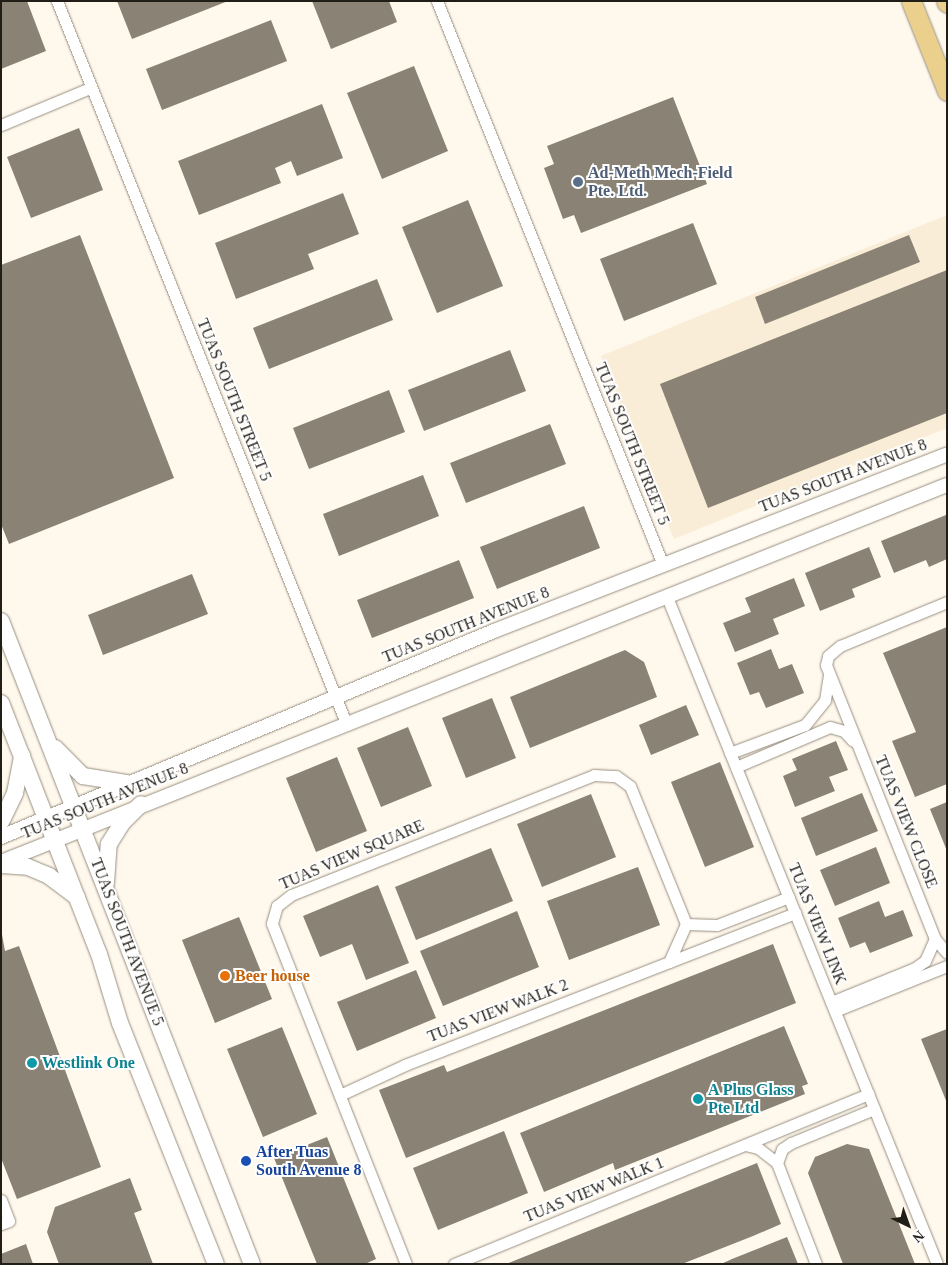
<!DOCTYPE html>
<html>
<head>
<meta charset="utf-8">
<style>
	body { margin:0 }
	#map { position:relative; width:948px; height:1265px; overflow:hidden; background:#fff8ec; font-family:Georgia,serif }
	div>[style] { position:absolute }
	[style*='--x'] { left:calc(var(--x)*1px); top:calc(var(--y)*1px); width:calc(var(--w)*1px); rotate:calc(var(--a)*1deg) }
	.built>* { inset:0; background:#f9edd7 }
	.building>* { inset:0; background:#8a8274 }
	.roads { filter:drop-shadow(0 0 1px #978f81) drop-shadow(0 0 1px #978f81) }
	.minor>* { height:11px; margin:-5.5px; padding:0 5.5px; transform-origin:5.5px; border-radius:5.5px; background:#fff }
	.tertiary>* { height:14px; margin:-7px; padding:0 7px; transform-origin:7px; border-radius:7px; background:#fff }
	.secondary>* { height:16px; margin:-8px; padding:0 8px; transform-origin:8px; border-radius:8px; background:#fff }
	.primary>* { height:19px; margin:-9.5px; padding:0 9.5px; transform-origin:9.5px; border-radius:9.5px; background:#ebd08d }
	.dots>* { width:14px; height:14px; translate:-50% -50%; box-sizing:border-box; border:2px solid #fff; border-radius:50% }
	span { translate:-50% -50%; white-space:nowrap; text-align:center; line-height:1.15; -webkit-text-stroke:4px #fff; paint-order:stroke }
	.service-label { font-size:16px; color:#4e5e75; font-weight:700 }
	.left { translate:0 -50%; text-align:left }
	.street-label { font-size:16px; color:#211e18 }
	.food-label { font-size:16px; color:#c56008; font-weight:700 }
	.culture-label { font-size:16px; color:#0d838f; font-weight:700 }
	.transit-label { font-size:16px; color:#164399; font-weight:700 }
	.frame { position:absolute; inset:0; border:2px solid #211e18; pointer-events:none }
	.north { position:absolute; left:883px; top:1200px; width:50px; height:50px; -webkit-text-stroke:4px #fff; paint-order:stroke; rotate:138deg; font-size:14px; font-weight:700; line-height:20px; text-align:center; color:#211e18 }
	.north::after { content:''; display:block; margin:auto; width:18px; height:22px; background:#211e18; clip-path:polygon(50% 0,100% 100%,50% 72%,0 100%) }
</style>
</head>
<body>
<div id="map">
	<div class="built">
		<div style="clip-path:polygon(947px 215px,947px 428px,674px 539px,601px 356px)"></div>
	</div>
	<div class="building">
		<div style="clip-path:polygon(1px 1px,27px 1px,46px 51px,1px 69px)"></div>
		<div style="clip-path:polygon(117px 1px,228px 1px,132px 39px)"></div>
		<div style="clip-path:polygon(312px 1px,389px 1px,397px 22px,331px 49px)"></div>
		<div style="clip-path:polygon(271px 20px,287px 61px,162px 110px,146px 69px)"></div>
		<div style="clip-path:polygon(414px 66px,448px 151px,382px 179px,347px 93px)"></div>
		<div style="clip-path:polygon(673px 97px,707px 184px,581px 233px,574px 215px,563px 219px,544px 168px,554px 164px,547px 146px)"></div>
		<div style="clip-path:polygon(322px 104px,343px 158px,297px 176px,291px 161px,275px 168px,281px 183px,199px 215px,178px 161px)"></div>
		<div style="clip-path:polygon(79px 128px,103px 190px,31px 218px,7px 157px)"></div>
		<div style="clip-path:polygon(343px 193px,359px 234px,308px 254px,314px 269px,236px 299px,215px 243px)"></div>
		<div style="clip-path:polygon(468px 200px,503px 286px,437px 313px,402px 227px)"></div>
		<div style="clip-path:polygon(693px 223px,717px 284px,624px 321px,600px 259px)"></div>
		<div style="clip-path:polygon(80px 235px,174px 478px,9px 544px,1px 524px,1px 265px)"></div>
		<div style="clip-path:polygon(909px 235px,920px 262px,765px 324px,755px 297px)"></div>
		<div style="clip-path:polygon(947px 270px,947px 413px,708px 508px,660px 384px)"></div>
		<div style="clip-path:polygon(377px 279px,393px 320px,269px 369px,253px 328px)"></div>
		<div style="clip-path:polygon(510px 350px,526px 391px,424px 431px,408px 390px)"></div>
		<div style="clip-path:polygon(389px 390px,405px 432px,309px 469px,293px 428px)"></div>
		<div style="clip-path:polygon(550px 424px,566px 464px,466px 503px,450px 463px)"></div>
		<div style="clip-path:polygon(423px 475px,439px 516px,339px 556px,323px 514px)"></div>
		<div style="clip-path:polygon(584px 506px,600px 548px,497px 589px,480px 547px)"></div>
		<div style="clip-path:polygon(946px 515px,947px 559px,929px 567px,926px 560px,894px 573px,881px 541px)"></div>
		<div style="clip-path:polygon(869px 547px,881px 577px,852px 589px,855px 597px,820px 611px,805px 573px)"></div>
		<div style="clip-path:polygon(459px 560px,474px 598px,372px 638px,357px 600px)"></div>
		<div style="clip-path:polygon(192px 574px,208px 614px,103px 655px,88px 615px)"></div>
		<div style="clip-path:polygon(794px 578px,805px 606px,773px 619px,779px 634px,735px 652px,723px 623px,751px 612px,745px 598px)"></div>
		<div style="clip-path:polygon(947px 627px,947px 784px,915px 797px,892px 741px,916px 732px,883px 653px)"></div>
		<div style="clip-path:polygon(771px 649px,779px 669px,792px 664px,804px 693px,766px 708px,759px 692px,750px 695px,737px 663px)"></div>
		<div style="clip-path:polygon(625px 650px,644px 662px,657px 697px,530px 748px,510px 697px)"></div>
		<div style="clip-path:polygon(492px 698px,516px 758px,466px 778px,442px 718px)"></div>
		<div style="clip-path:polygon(686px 705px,699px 735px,651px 755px,639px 725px)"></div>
		<div style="clip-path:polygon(408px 727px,432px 786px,381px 807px,357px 748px)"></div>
		<div style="clip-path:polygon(836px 741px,848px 770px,829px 777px,835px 791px,795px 807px,783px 776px,797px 770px,792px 759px)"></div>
		<div style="clip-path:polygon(337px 757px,367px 831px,316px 852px,286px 778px)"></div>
		<div style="clip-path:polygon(720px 762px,754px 847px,705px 867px,671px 782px)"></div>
		<div style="clip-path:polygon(862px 793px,878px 831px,816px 856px,801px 818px)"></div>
		<div style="clip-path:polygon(591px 794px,616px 857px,542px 887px,517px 824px)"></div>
		<div style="clip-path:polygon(947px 802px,947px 851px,930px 809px)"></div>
		<div style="clip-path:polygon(876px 847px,890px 883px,835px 906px,820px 870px)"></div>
		<div style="clip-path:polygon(491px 848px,513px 901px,416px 940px,395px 887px)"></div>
		<div style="clip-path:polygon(638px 867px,660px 925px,569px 960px,547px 901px)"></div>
		<div style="clip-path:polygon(378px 885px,409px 963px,366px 980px,352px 944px,320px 957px,303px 916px)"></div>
		<div style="clip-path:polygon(879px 901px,885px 917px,903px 910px,913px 936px,870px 953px,865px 942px,850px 948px,838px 918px)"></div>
		<div style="clip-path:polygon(517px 911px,539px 967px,443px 1006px,420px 951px)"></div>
		<div style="clip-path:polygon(239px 917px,272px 999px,215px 1023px,182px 940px)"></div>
		<div style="clip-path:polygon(1px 929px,5px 951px,19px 946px,101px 1167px,17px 1199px,1px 1158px)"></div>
		<div style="clip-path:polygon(773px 944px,796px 1003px,406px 1158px,379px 1090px,444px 1065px,447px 1072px)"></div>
		<div style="clip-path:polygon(416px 970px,436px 1018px,357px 1051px,337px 1002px)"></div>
		<div style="clip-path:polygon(784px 1026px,808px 1084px,802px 1086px,805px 1094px,615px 1170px,613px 1163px,544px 1192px,520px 1133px)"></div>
		<div style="clip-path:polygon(282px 1027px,317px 1114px,263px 1137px,227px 1049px)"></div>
		<div style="clip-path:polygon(947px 1029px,947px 1103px,921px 1039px)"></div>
		<div style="clip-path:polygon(504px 1131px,528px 1193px,438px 1230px,413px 1168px)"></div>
		<div style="clip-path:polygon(327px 1137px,376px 1259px,365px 1264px,317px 1264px,274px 1158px)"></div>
		<div style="clip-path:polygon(847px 1144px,869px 1149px,915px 1264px,843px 1264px,808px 1173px,815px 1157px)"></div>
		<div style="clip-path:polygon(757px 1163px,781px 1224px,753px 1236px,682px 1264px,506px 1264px)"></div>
		<div style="clip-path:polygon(130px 1178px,142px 1210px,134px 1213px,153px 1264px,59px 1264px,47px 1232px,55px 1207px)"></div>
		<div style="clip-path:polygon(787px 1237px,798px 1264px,721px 1264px,732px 1259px)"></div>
		<div style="clip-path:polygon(26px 1244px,33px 1264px,1px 1264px,1px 1254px)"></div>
	</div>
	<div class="roads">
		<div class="minor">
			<div style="--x:57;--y:1;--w:778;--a:68.18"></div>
			<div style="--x:437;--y:1;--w:608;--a:68.16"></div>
			<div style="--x:1;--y:125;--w:96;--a:-22.6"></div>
			<div style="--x:667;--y:597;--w:720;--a:67.96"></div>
			<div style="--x:730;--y:753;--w:80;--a:-20.5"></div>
			<div style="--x:805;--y:725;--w:32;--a:-51"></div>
			<div style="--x:825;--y:700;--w:26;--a:-81"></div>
			<div style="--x:736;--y:767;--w:102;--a:-23.1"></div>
			<div style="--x:830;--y:727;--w:15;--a:16"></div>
			<div style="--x:844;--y:731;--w:13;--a:48"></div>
			<div style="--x:686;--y:924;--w:31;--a:2"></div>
			<div style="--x:717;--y:925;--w:77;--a:-21.3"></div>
			<div style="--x:935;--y:939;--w:18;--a:49"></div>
			<div style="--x:669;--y:962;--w:42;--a:-65.9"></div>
			<div style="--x:831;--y:1002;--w:91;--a:-22"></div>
			<div style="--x:915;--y:968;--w:12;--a:-35"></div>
			<div style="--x:925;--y:961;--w:24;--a:-66"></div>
			<div style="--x:935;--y:939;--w:295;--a:-111.7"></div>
			<div style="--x:826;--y:665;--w:9;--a:-77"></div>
			<div style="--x:828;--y:656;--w:16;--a:-40"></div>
			<div style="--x:840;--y:646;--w:116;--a:-22.4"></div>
			<div style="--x:835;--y:1011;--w:121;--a:-21.9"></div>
			<div style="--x:340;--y:1095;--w:72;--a:-24.8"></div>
			<div style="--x:405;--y:1065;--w:419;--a:-21.3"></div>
			<div style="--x:745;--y:1145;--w:13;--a:13"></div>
			<div style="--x:758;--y:1148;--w:24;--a:38"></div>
			<div style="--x:777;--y:1163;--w:108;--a:68.9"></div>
			<div style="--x:777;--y:1163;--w:15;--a:-70"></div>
			<div style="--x:782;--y:1149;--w:11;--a:-34"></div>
			<div style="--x:791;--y:1143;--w:90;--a:-22.3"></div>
			<div style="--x:1;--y:1200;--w:22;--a:69"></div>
			<div style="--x:9;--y:1221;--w:9;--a:159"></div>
			<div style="--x:406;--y:1264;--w:366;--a:-111.5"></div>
			<div style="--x:272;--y:923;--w:18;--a:-74"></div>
			<div style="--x:277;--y:906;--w:18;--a:-38"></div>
			<div style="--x:291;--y:895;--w:326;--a:-21.6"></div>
			<div style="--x:594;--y:775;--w:22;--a:3"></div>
			<div style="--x:616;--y:776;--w:17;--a:36"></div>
			<div style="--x:630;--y:786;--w:149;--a:67.9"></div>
			<div style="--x:454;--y:1264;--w:448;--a:-22.3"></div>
		</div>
		<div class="tertiary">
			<div style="--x:1;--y:837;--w:534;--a:-22.68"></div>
			<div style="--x:494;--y:631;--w:486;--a:-21.3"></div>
			<div style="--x:1;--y:862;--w:1018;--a:-21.73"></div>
		</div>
		<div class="secondary">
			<div style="--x:1;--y:621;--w:690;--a:68.68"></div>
			<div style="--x:1;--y:703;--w:269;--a:68.7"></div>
			<div style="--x:99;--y:954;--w:72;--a:73.1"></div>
			<div style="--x:120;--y:1023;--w:259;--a:68.3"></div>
			<div style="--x:55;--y:748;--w:40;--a:45"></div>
			<div style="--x:83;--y:776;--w:45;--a:9"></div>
			<div style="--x:1;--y:822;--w:32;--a:-64"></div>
			<div style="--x:15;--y:793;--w:38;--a:-79"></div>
			<div style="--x:1;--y:865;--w:27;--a:4"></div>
			<div style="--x:28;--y:867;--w:23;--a:23"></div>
			<div style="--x:49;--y:876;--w:35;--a:37"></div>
			<div style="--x:106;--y:883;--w:39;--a:-86"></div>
			<div style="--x:109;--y:844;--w:26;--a:-58"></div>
			<div style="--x:123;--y:822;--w:25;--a:-45"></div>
		</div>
		<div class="primary">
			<div style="--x:911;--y:1;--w:97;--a:68.2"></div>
			<div style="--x:946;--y:1;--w:2;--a:63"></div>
		</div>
	</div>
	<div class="dots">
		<div style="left:578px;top:182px;background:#5c6f8a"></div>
		<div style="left:225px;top:976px;background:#e8710a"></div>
		<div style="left:32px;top:1063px;background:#0f9aa8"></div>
		<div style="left:698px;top:1099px;background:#0f9aa8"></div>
		<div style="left:246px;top:1161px;background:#1a4fb4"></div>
	</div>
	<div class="service-label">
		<span class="left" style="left:588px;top:182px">Ad-Meth Mech-Field<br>Pte. Ltd.</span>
	</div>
	<div class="street-label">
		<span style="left:234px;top:400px;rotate:68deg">TUAS SOUTH STREET 5</span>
		<span style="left:632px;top:444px;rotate:68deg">TUAS SOUTH STREET 5</span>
		<span style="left:843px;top:476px;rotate:-21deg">TUAS SOUTH AVENUE 8</span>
		<span style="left:466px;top:625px;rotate:-22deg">TUAS SOUTH AVENUE 8</span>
		<span style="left:105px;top:801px;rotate:-22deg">TUAS SOUTH AVENUE 8</span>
		<span style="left:906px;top:822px;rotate:68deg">TUAS VIEW CLOSE</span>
		<span style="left:352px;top:855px;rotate:-23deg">TUAS VIEW SQUARE</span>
		<span style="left:817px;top:924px;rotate:68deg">TUAS VIEW LINK</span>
		<span style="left:127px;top:942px;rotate:69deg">TUAS SOUTH AVENUE 5</span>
		<span style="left:498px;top:1011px;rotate:-21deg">TUAS VIEW WALK 2</span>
		<span style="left:594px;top:1190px;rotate:-22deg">TUAS VIEW WALK 1</span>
	</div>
	<div class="food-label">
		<span class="left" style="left:235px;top:976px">Beer house</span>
	</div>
	<div class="culture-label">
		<span class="left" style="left:42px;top:1063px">Westlink One</span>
		<span class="left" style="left:708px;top:1099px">A Plus Glass<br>Pte Ltd</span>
	</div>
	<div class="transit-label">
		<span class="left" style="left:256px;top:1161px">After Tuas<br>South Avenue 8</span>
	</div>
	<div class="frame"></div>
	<div class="north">N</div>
</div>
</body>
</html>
